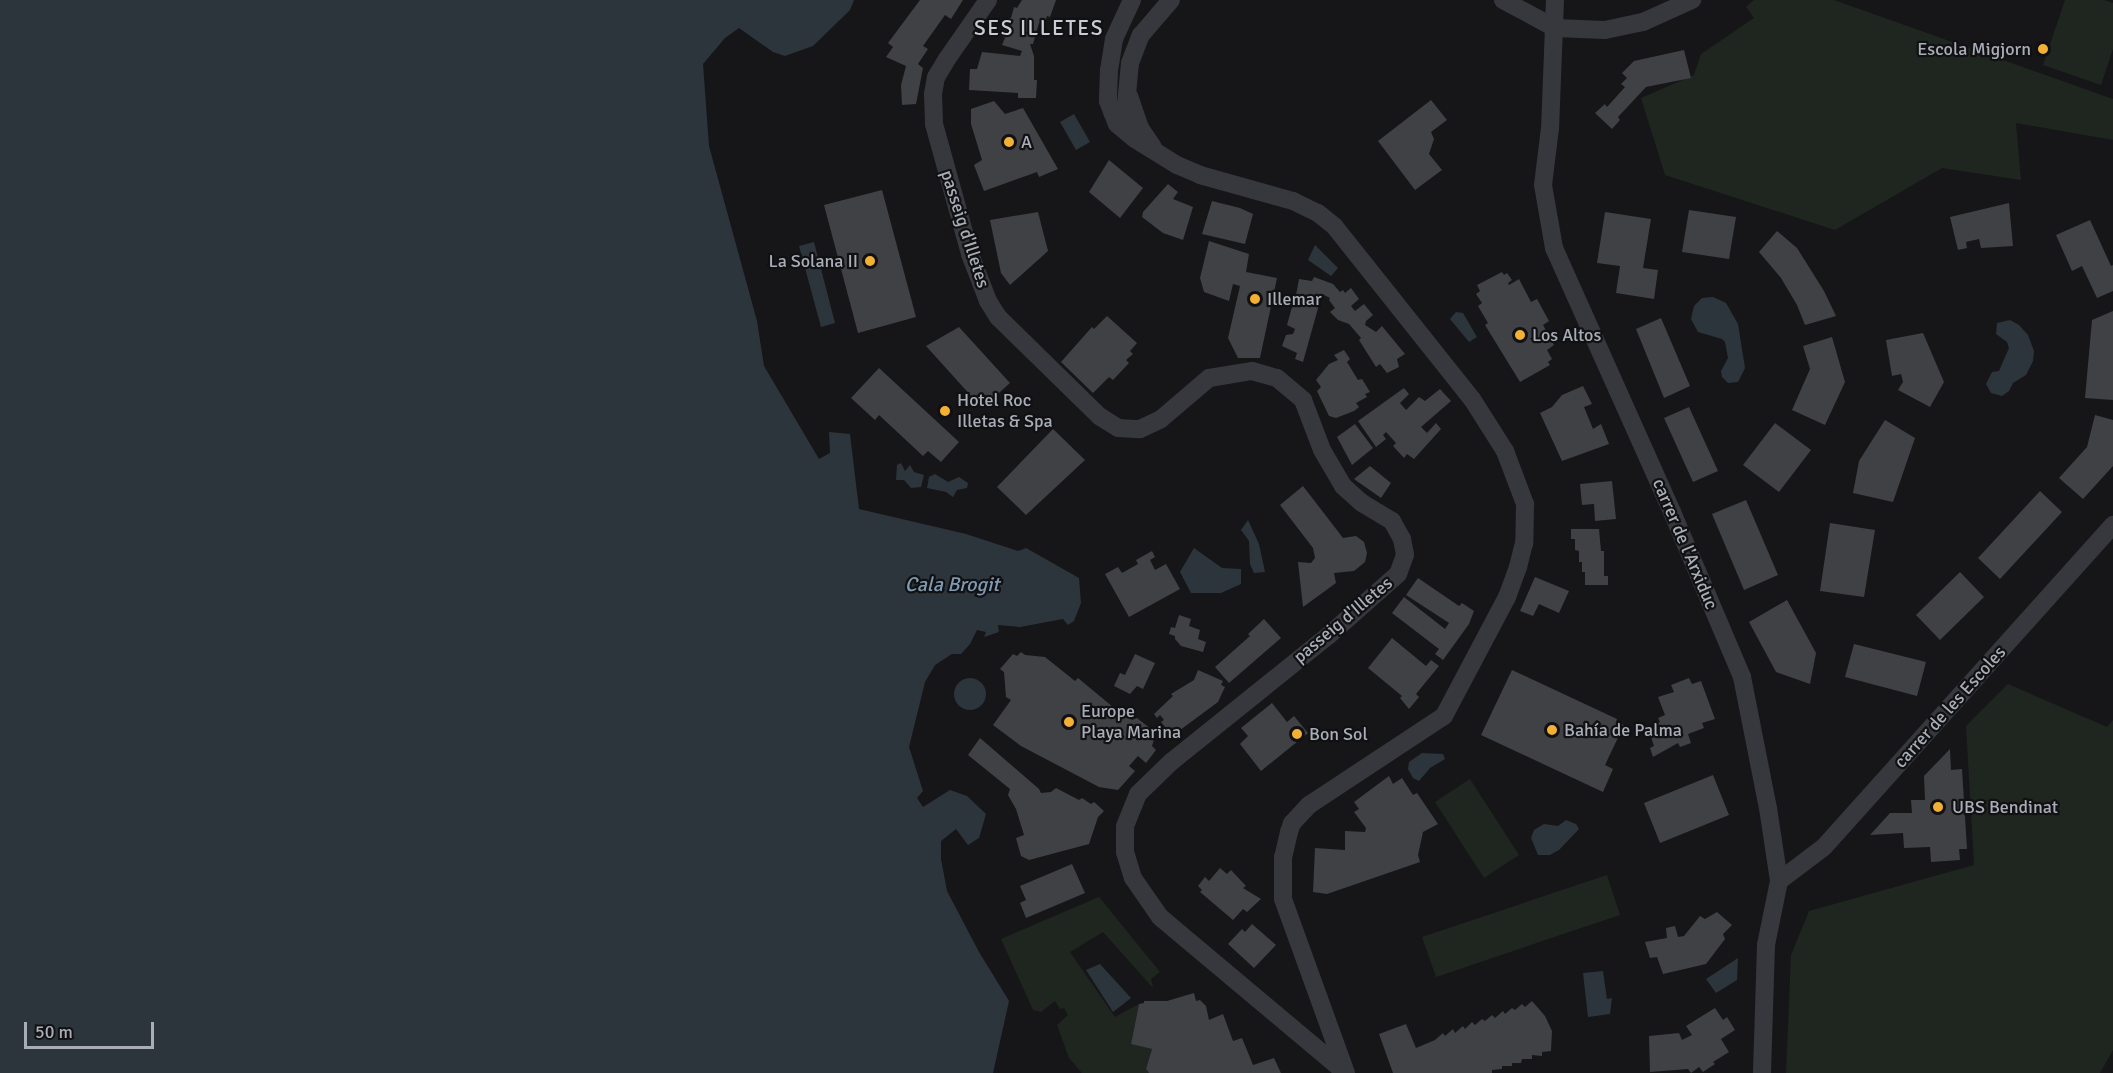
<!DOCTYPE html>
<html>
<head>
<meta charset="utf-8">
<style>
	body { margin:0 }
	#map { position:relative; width:2113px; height:1073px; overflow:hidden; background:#161618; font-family:Signika,sans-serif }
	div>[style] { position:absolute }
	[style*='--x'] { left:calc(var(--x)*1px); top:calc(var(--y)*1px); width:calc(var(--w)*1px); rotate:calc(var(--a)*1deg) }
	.green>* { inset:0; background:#1e261f }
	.water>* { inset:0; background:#2c353c }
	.round { border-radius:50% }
	.building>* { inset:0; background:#404145 }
	.street>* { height:18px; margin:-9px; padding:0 9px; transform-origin:9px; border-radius:9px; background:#37383d }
	.dots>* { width:16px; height:16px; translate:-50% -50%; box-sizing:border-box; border:3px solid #111113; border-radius:50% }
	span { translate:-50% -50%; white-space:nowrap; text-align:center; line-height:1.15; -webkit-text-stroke:4.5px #111113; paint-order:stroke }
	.poi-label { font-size:18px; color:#a8adb8 }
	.right { translate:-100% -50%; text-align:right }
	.left { translate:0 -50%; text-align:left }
	.street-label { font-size:18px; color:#a8adb8 }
	.water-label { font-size:20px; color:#7f9bb3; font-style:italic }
	.quarter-label { font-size:21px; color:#c9ccd4; letter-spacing:1.5px }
	.scale { position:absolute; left:24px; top:1022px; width:130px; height:27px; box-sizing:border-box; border:3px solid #a8adb8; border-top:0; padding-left:8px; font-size:18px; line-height:21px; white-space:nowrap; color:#a8adb8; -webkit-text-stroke:4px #111113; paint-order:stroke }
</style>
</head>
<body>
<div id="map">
	<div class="green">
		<div style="clip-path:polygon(1754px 0,1834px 0,2113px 99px,2113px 140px,2016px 123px,2021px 180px,1942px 168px,1835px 230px,1665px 175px,1641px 98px,1694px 75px,1701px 54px,1754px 18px,1746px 7px)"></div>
		<div style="clip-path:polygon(2065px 0,2104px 0,2113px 3px,2113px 49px,2101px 85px,2043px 65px)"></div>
		<div style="clip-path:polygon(2008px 684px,2107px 727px,2113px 720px,2113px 1050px,2100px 1073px,1786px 1073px,1791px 955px,1809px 911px,1974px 865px,1966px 726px)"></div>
		<div style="clip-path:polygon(1470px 779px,1519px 855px,1484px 878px,1435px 802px)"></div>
		<div style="clip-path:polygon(1607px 875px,1620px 915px,1436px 977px,1422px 937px)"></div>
		<div style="clip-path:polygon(1099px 897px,1160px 972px,1151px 979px,1153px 988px,1103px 932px,1070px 952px,1115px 1017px,1139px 1004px,1131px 1044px,1152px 1049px,1146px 1069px,1149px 1073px,1082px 1073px,1069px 1058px,1057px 1025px,1068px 1015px,1064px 1008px,1060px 1009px,1055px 1001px,1041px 1012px,1033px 1010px,1001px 939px)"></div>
	</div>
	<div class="water">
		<div style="clip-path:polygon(0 0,854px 0,850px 10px,813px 46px,785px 56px,773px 52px,739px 28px,725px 38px,703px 64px,709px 146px,757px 321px,764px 366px,819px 459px,830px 453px,829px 432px,850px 434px,859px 509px,966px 534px,1018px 551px,1026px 548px,1079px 578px,1081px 603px,1074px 621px,1068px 625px,1063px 619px,1020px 627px,998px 625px,999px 632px,984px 637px,986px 632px,977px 630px,970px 644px,961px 654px,952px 654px,935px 665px,925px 682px,909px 747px,923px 791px,917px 798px,923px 807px,950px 790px,967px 796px,986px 814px,979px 838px,968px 845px,956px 829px,941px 841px,941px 859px,947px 891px,979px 952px,1009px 1001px,993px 1073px,0 1073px)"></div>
		<div style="clip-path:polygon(1074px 114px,1090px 142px,1076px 150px,1060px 122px)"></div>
		<div style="clip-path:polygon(814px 242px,835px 323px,821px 327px,799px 246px)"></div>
		<div style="clip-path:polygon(1315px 245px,1338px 268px,1331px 276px,1308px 260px)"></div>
		<div style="clip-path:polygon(1713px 297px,1726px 303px,1738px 324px,1745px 368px,1738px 382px,1728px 383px,1722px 377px,1721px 371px,1728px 358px,1725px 342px,1722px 339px,1698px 332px,1691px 319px,1694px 306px,1702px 298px)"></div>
		<div style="clip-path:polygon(1456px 312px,1463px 313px,1477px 337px,1469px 342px,1450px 319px)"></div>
		<div style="clip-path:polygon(2010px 320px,2019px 325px,2028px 335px,2034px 351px,2033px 361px,2026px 375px,2013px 383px,2009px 391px,2002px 396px,1991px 393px,1986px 384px,1992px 372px,1999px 371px,2009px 348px,2007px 342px,1996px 334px,1997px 323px)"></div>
		<div style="clip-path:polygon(901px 463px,905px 471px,910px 465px,914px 472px,924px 475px,921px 487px,911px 488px,904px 480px,896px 480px,897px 465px)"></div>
		<div style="clip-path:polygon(935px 474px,948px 482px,959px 477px,968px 483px,967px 488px,957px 490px,953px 497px,946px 492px,927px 488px,929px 477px)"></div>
		<div style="clip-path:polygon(1248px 520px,1259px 544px,1265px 572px,1254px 573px,1250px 564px,1249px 541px,1241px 530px)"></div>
		<div style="clip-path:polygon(1194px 548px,1222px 568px,1241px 569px,1241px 584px,1221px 593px,1191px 593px,1180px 572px)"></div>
		<div class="round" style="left:954px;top:678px;width:32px;height:32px"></div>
		<div style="clip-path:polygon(1422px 753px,1443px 754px,1445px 759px,1430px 768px,1419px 781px,1413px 778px,1408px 769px,1409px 762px)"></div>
		<div style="clip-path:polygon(1566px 820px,1576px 824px,1579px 829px,1559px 850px,1550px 855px,1538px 855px,1531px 838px,1534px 830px,1544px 824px,1558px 826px)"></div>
		<div style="clip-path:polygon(1738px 958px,1737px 980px,1716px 993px,1706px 979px)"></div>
		<div style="clip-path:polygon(1100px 964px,1131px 998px,1113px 1012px,1086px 970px)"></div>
		<div style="clip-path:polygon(1603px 971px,1607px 999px,1612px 998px,1610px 1014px,1588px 1017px,1583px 973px)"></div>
	</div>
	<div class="building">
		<div style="clip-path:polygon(920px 0,963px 0,951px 19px,945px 15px,923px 46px,928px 49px,918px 64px,923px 68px,916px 104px,902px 105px,901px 85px,906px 66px,886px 57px,893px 47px,888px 43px)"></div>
		<div style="clip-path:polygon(1022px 0,1056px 0,1050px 17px,1047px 16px,1044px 24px,1039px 23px,1033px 44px,1030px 44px,1034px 56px,1034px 80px,1037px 80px,1036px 98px,1018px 98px,1018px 93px,969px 90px,970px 69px,977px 69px,982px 52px,1020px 56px,1022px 51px,1002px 45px,1005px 38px,1000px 35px,1003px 25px,1006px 27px,1009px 18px,1011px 18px,1014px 7px,1017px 8px)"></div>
		<div style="clip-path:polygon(1684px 50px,1691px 78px,1646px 87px,1618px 117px,1620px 120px,1612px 129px,1595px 113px,1605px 104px,1607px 107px,1625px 87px,1621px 84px,1627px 78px,1622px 73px,1634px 61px)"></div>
		<div style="clip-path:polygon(1431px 100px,1447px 120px,1431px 132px,1434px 139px,1429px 154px,1442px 170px,1415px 190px,1378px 141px)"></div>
		<div style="clip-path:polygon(994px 101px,1005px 114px,1023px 108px,1058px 169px,1039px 177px,1037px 172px,984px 191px,974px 165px,982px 160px,971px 124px,971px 109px)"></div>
		<div style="clip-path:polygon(1109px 160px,1143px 188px,1120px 218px,1089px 192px)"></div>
		<div style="clip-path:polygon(1168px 184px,1178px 192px,1173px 199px,1193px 207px,1183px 240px,1163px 233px,1142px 217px,1143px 212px)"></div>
		<div style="clip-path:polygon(882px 190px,916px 317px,858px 333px,824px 205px)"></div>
		<div style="clip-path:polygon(1212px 201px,1240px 208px,1253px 214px,1245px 244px,1202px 234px)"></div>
		<div style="clip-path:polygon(2009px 203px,2013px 246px,1981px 248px,1979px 239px,1966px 242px,1967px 248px,1958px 250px,1950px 217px)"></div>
		<div style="clip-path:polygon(1689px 210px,1736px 217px,1729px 259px,1682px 252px)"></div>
		<div style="clip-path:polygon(1038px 212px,1048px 251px,1010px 285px,1001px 273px,990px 220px)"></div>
		<div style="clip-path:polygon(1605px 212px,1651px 219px,1643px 268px,1658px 270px,1654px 299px,1616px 293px,1620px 266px,1597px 263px)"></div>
		<div style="clip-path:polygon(2090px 220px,2111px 266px,2113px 265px,2113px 291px,2097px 298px,2082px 266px,2072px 271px,2056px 235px)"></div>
		<div style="clip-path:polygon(1777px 231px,1797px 248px,1824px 291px,1836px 316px,1805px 325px,1797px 305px,1781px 278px,1759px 252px)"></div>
		<div style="clip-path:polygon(1209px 241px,1249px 254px,1246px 272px,1277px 278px,1260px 358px,1238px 358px,1228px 338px,1240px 286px,1233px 284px,1229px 301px,1204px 292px,1200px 278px)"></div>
		<div style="clip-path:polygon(1502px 272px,1504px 275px,1507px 273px,1512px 280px,1508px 283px,1509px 285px,1519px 279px,1531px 302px,1537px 299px,1549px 321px,1543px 325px,1554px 345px,1547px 350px,1552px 359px,1548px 362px,1550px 365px,1520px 382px,1485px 325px,1488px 323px,1478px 306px,1482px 303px,1476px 294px,1480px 291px,1477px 285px)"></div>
		<div style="clip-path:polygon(1314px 277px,1333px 284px,1340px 292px,1343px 290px,1345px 293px,1351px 288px,1359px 299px,1351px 306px,1355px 311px,1364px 304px,1373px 315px,1366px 321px,1365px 325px,1376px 332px,1382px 326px,1405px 354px,1397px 359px,1399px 367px,1387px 373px,1380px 364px,1376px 367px,1359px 340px,1361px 338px,1349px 324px,1338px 320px,1330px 312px,1335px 308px,1329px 300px,1330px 298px,1322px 294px,1303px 362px,1295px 359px,1297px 353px,1282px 346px,1286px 335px,1293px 334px,1295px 329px,1287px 325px,1292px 307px,1297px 307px,1294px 306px,1299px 279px,1312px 281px)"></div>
		<div style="clip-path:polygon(2113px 311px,2113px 400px,2085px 398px,2092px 320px)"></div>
		<div style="clip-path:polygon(1107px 316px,1137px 343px,1130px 351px,1133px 354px,1126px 360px,1129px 363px,1113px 380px,1109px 377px,1093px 393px,1061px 362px,1092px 327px,1094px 329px)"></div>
		<div style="clip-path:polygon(1661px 318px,1690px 386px,1664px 398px,1636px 329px)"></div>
		<div style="clip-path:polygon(959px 327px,1010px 383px,982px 408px,926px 346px)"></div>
		<div style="clip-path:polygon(1923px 333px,1944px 382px,1930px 407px,1898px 390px,1903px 382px,1901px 374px,1892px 376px,1886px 340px)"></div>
		<div style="clip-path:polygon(1832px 337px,1845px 382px,1825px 425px,1792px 410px,1810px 369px,1803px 346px)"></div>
		<div style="clip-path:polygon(1344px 350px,1350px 359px,1347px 362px,1358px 380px,1362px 379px,1370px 392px,1365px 394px,1367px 397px,1356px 403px,1359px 407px,1354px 411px,1336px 418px,1329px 416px,1317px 391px,1321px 387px,1316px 380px,1329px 364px,1338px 360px,1334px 355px)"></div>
		<div style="clip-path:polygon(879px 368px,959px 442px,941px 462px,928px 451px,923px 456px,879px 415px,875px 420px,851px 398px)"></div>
		<div style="clip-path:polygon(1583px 386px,1592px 404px,1584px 407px,1593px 429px,1601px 424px,1609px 444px,1562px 461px,1540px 413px,1552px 407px,1562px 395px)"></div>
		<div style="clip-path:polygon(1404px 388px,1409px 394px,1400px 403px,1406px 410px,1419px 397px,1425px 401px,1440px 389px,1451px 401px,1421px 427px,1427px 433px,1436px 423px,1441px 429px,1414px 459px,1407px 454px,1404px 458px,1393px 446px,1396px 443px,1386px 432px,1383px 435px,1386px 439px,1376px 447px,1358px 421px)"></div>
		<div style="clip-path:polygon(1689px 407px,1718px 471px,1693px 482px,1664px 418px)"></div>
		<div style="clip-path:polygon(2095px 415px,2113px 420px,2113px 466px,2083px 499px,2059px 478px,2087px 447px)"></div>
		<div style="clip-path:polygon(1885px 420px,1915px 438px,1893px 502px,1853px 493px,1859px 461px)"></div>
		<div style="clip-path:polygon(1775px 423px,1811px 450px,1779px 492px,1743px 465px)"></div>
		<div style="clip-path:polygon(1355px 424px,1373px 448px,1352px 465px,1337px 437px)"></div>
		<div style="clip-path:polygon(1053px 429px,1085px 460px,1026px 515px,997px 487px)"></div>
		<div style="clip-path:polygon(1370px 466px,1391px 483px,1381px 498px,1354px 479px)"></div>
		<div style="clip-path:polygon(1612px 481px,1616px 519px,1595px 521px,1594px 504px,1582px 505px,1580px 484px)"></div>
		<div style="clip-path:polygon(1303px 486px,1343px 538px,1356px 536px,1364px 542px,1367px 553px,1365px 562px,1354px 571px,1334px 573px,1336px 583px,1303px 607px,1298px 562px,1311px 563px,1315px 558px,1313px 548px,1280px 505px)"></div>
		<div style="clip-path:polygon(2040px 491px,2062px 512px,2000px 579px,1978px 558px)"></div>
		<div style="clip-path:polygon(1746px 500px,1778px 575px,1744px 590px,1712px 514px)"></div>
		<div style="clip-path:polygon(1830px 523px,1875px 530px,1864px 597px,1820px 591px)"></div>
		<div style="clip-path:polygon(1571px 529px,1599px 529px,1601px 551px,1604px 551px,1604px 576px,1608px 576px,1608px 585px,1585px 585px,1585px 572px,1582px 572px,1582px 562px,1579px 562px,1579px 551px,1575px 550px,1575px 539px,1571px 539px)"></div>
		<div style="clip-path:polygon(1152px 551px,1155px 557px,1150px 560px,1155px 570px,1166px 564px,1180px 589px,1129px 617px,1105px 574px,1118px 567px,1122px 573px,1138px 564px,1136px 560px)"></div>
		<div style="clip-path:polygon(1960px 572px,1984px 597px,1940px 640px,1916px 615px)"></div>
		<div style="clip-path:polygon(1535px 577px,1569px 591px,1559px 613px,1539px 604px,1533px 616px,1520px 611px)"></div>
		<div style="clip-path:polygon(1418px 578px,1459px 606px,1462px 603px,1474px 611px,1469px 624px,1443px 660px,1435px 654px,1439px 649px,1392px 613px,1404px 597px,1445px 629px,1449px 623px,1406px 595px)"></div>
		<div style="clip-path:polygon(1787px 600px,1816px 653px,1810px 684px,1776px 672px,1749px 622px)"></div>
		<div style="clip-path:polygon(1179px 615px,1191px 619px,1189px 626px,1200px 630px,1198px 639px,1206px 642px,1203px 652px,1181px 646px,1175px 639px,1175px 636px,1169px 634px,1171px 627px,1175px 628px)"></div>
		<div style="clip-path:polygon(1264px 619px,1281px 638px,1229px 683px,1215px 667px,1250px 636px,1248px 634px)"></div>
		<div style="clip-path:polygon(1392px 638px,1426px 666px,1431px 660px,1439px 666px,1416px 694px,1419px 697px,1409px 709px,1400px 698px,1402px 696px,1368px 668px)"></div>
		<div style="clip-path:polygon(1854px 644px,1926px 662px,1917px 696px,1845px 677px)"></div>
		<div style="clip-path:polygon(1021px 652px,1025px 655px,1045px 657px,1075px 681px,1078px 678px,1119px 712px,1118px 714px,1122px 718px,1127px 714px,1132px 720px,1137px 718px,1156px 733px,1152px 746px,1156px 750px,1146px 763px,1138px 756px,1129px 766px,1135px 771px,1118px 790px,1099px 787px,1021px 746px,993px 725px,1011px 700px,1006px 697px,1004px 672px,1000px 669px,1013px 654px,1017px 656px)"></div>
		<div style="clip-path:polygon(1135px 654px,1155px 663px,1143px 689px,1137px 686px,1130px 694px,1114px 686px,1120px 673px,1125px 675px)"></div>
		<div style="clip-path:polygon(1198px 670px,1223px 681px,1221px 685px,1225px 687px,1218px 702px,1172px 736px,1161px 722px,1164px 720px,1160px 715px,1157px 718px,1154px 714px,1173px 696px,1171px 694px,1194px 680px)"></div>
		<div style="clip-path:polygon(1512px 670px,1617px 719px,1616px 722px,1624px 725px,1605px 765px,1613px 769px,1603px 792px,1481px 735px)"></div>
		<div style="clip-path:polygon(1689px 678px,1692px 684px,1701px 681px,1715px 719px,1702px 723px,1704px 728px,1688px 734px,1691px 743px,1680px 747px,1678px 743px,1653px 757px,1650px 748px,1654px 746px,1650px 734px,1656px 732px,1653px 725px,1660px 722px,1658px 718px,1665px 715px,1658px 697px,1674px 692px,1671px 685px)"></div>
		<div style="clip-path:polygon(1272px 703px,1287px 722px,1294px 716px,1308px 733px,1261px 771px,1240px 744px,1248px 736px,1241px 728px)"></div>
		<div style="clip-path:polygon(980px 738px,1039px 789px,1041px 793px,1051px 792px,1056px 788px,1079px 800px,1082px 798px,1091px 804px,1094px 802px,1104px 811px,1098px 817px,1089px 844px,1029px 860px,1021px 856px,1016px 838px,1024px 835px,1016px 809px,1008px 795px,1010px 789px,968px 755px)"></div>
		<div style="clip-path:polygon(1950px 749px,1951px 770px,1962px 769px,1967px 849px,1959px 849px,1960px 860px,1931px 862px,1930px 847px,1904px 848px,1903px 833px,1870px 835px,1890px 813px,1912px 813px,1911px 800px,1925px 800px,1924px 776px)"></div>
		<div style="clip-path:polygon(1713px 775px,1729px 815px,1660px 843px,1644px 803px)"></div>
		<div style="clip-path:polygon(1389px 776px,1393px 784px,1402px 778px,1413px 795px,1417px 793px,1438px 824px,1423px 832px,1418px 855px,1420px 862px,1327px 894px,1313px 892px,1315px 848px,1345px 850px,1345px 831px,1365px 832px,1366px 828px,1354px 812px,1359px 809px,1354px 802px)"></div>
		<div style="clip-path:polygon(1072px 864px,1085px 893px,1026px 918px,1020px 903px,1026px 900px,1020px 886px)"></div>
		<div style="clip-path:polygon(1220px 868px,1227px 874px,1231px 870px,1246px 886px,1243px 888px,1261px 899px,1247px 912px,1243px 909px,1233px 920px,1200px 892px,1202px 890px,1198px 886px,1205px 877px,1209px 881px)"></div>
		<div style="clip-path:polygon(1717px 912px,1732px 925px,1723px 934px,1725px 939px,1706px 964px,1663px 974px,1657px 957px,1650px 958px,1645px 942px,1667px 938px,1666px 928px,1675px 926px,1678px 937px,1684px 936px,1700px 916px,1705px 919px)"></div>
		<div style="clip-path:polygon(1252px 924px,1276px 945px,1254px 968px,1228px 944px,1242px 929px,1245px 932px)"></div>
		<div style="clip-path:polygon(1194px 993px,1196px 1001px,1200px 1000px,1206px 1006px,1209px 1020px,1223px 1014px,1233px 1041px,1242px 1038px,1253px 1065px,1274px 1058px,1281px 1073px,1149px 1073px,1146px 1069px,1152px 1049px,1131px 1044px,1139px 1004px,1144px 1003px,1144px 1001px,1167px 1001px)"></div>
		<div style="clip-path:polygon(1532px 1001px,1545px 1016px,1552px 1031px,1551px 1051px,1542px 1052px,1542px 1056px,1532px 1055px,1532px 1059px,1522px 1059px,1521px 1063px,1512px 1063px,1512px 1066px,1502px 1066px,1502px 1069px,1492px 1070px,1492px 1073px,1393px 1073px,1379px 1034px,1406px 1024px,1416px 1048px,1435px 1040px,1443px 1033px,1445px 1036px,1453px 1029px,1455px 1033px,1463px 1026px,1465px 1029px,1472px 1022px,1475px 1025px,1482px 1019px,1485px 1021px,1492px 1015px,1495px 1018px,1503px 1011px,1505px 1014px,1512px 1008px,1515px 1010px,1522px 1004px,1525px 1007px)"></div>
		<div style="clip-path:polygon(1715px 1008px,1723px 1020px,1727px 1017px,1735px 1030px,1721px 1039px,1729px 1052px,1713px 1062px,1715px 1064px,1703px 1072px,1699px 1067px,1691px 1073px,1688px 1069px,1650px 1072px,1649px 1036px,1679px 1033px,1682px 1040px,1692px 1035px,1686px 1026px)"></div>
	</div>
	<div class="street">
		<div style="--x:988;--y:0;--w:72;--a:124.8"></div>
		<div style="--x:947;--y:59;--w:21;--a:121"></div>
		<div style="--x:936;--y:77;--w:17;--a:100"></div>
		<div style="--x:933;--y:94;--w:30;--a:88"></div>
		<div style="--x:934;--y:124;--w:135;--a:74.5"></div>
		<div style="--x:970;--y:254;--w:50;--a:69"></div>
		<div style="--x:988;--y:301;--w:19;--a:58"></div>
		<div style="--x:998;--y:317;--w:141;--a:44.4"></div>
		<div style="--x:1099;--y:416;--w:22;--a:32"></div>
		<div style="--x:1118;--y:428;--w:22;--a:3"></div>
		<div style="--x:1140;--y:429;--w:23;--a:-25"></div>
		<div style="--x:1161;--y:419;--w:63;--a:-40.5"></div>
		<div style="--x:1209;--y:378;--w:44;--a:-9.2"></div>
		<div style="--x:1252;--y:371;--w:26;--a:16"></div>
		<div style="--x:1277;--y:378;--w:34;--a:40"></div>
		<div style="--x:1303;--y:400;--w:53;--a:69.2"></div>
		<div style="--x:1322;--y:450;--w:42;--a:59.7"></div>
		<div style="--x:1343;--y:486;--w:25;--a:42"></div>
		<div style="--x:1362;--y:503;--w:35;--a:31"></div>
		<div style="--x:1392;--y:521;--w:21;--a:61"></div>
		<div style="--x:1402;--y:539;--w:16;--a:79"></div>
		<div style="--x:1405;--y:555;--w:20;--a:110"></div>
		<div style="--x:1398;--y:574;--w:92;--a:138.5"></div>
		<div style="--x:1329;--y:635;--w:203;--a:141.2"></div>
		<div style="--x:1171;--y:762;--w:46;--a:135.9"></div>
		<div style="--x:1138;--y:794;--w:35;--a:112"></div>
		<div style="--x:1125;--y:827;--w:25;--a:90"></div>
		<div style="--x:1125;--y:852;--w:27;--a:73"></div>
		<div style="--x:1133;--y:878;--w:47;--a:55.3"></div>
		<div style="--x:1160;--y:917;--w:241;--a:40"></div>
		<div style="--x:1132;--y:0;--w:43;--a:114.8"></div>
		<div style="--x:1114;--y:39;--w:30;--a:99"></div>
		<div style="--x:1109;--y:69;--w:32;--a:92"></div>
		<div style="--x:1108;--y:101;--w:25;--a:69"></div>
		<div style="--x:1117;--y:124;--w:23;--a:40"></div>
		<div style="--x:1135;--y:139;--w:49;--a:31.8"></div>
		<div style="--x:1177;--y:165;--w:25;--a:23"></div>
		<div style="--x:1200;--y:175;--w:97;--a:15.6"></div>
		<div style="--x:1293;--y:201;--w:28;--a:26"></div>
		<div style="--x:1318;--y:213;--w:22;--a:39"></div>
		<div style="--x:1335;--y:227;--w:220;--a:51.5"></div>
		<div style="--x:1472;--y:399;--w:62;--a:57.6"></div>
		<div style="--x:1505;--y:451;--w:57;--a:69.3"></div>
		<div style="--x:1525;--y:504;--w:39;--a:91"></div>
		<div style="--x:1524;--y:543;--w:25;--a:104"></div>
		<div style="--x:1518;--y:567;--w:32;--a:110"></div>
		<div style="--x:1507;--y:597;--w:135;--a:117.9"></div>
		<div style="--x:1444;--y:716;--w:162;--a:146.6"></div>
		<div style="--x:1309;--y:805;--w:25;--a:133"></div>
		<div style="--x:1292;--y:823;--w:9;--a:108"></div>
		<div style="--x:1289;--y:832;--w:26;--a:103"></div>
		<div style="--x:1283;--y:857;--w:42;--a:90"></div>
		<div style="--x:1283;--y:899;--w:185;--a:70.1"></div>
		<div style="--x:1503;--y:0;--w:59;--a:28.3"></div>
		<div style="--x:1555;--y:28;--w:50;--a:2.3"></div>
		<div style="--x:1605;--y:30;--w:39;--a:-12"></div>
		<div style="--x:1643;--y:22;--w:54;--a:-24.2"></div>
		<div style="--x:1555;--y:0;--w:128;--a:92.2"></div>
		<div style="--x:1550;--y:128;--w:57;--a:97"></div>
		<div style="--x:1543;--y:185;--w:64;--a:80.1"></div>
		<div style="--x:1554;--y:248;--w:289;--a:65.9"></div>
		<div style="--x:1672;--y:512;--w:179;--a:67"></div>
		<div style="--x:1742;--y:677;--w:134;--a:78.8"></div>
		<div style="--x:1768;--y:808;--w:74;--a:81.4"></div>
		<div style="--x:1779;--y:881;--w:65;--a:101.5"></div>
		<div style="--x:1766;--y:945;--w:128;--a:91.8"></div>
		<div style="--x:1129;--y:96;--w:34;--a:71"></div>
		<div style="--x:1140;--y:128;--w:23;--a:56"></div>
		<div style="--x:1112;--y:112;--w:10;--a:37"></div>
		<div style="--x:1120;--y:118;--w:6;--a:-31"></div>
		<div style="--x:1125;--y:115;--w:52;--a:-84.5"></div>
		<div style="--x:1130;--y:63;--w:30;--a:-69"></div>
		<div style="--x:1141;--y:35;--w:46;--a:-49.4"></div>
		<div style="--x:1779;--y:881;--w:56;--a:-37.1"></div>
		<div style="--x:1824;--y:847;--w:433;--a:-48.1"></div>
	</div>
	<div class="dots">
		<div style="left:2043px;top:49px;background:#f2b134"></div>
		<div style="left:1009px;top:142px;background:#f2b134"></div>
		<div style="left:870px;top:261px;background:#f2b134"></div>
		<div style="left:1255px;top:299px;background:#f2b134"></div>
		<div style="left:1520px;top:335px;background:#f2b134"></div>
		<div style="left:945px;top:411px;background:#f2b134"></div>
		<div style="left:1069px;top:722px;background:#f2b134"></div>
		<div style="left:1552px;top:730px;background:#f2b134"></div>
		<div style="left:1297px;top:734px;background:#f2b134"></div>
		<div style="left:1938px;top:807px;background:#f2b134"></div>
	</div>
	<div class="poi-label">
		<span class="right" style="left:2031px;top:49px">Escola Migjorn</span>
		<span class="left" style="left:1021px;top:142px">A</span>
		<span class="right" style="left:858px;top:261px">La Solana II</span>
		<span class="left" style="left:1267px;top:299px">Illemar</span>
		<span class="left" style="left:1532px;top:335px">Los Altos</span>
		<span class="left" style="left:957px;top:411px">Hotel Roc<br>Illetas &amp; Spa</span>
		<span class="left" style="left:1081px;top:722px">Europe<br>Playa Marina</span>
		<span class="left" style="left:1564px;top:730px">Bahía de Palma</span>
		<span class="left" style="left:1309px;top:734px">Bon Sol</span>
		<span class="left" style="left:1952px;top:807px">UBS Bendinat</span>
	</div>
	<div class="street-label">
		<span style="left:965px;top:229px;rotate:72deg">passeig d'Illetes</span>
		<span style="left:1685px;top:544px;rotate:67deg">carrer de l'Arxiduc</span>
		<span style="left:1343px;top:620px;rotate:-40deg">passeig d'Illetes</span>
		<span style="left:1950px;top:707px;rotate:-48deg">carrer de les Escoles</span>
	</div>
	<div class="water-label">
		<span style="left:952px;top:584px">Cala Brogit</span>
	</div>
	<div class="quarter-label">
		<span style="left:1039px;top:28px">SES ILLETES</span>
	</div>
	<div class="scale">50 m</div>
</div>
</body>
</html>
